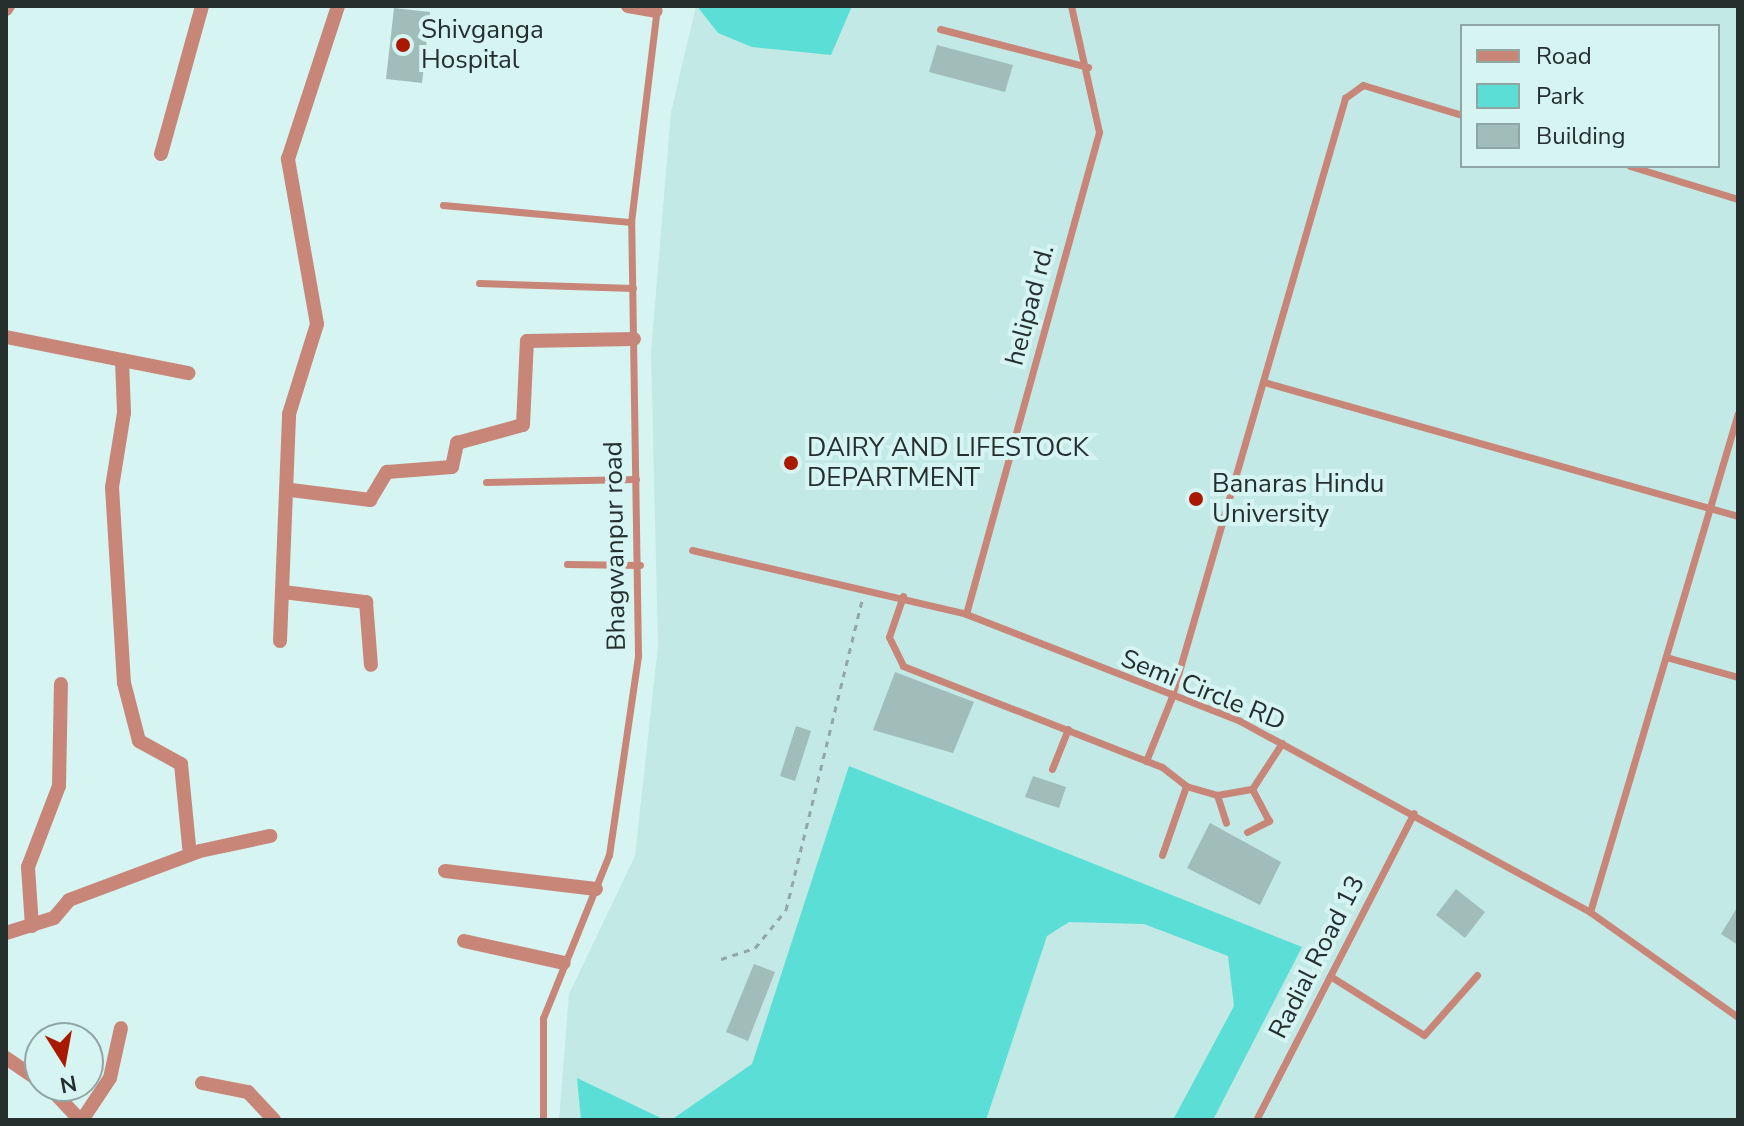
<!DOCTYPE html>
<html>
<head>
<meta charset="utf-8">
<style>
	body { margin:0 }
	#map { position:relative; width:1744px; height:1126px; overflow:hidden; background:#d6f5f2; font-family:"Nunito Sans",sans-serif }
	div>[style] { position:absolute }
	[style*='--x'] { left:calc(var(--x)*1px); top:calc(var(--y)*1px); width:calc(var(--w)*1px); rotate:calc(var(--a)*1deg) }
	.built>* { inset:0; background:#c2e9e5 }
	.green>* { inset:0; background:#5aded5 }
	.building>* { inset:0; background:#a0bdba }
	.path>* { height:3px; margin-top:-1.5px; transform-origin:0; background:repeating-linear-gradient(90deg,#90a7a5 0 6px,transparent 0 12px) }
	.service>* { height:7px; margin:-3.5px; padding:0 3.5px; transform-origin:3.5px; border-radius:3.5px; background:#c88678 }
	.minor>* { height:14px; margin:-7px; padding:0 7px; transform-origin:7px; border-radius:7px; background:#c88678 }
	.dots>* { width:22px; height:22px; translate:-50% -50%; box-sizing:border-box; border:4px solid #d6f5f2; border-radius:50% }
	span { translate:-50% -50%; white-space:nowrap; text-align:center; line-height:1.15; -webkit-text-stroke:8px #d6f5f2; paint-order:stroke }
	.poi-label { font-size:26px; color:#242f2e }
	.left { translate:0 -50%; text-align:left }
	.street-label { font-size:26px; color:#242f2e }
	.frame { position:absolute; inset:0; border:8px solid #242f2e; pointer-events:none }
	.legend { position:absolute; left:1460px; top:24px; width:260px; height:144px; box-sizing:border-box; background:#d6f5f2; border:2px solid #8fa6a4; margin:0; padding:10px 14px; list-style:none; font-size:24px; color:#242f2e }
	.legend li { display:flex; align-items:center; gap:16px; height:40px }
	.legend b { width:40px; border:2px solid #8fa6a4 }
	.north { position:absolute; left:24px; top:1022px; width:80px; height:80px; box-sizing:border-box; background:#d6f5f2; border:2px solid #8fa6a4; border-radius:50%; rotate:169deg; font-size:22px; font-weight:700; line-height:32px; text-align:center; color:#242f2e }
	.north::after { content:''; display:block; margin:auto; width:28px; height:36px; background:#a91900; clip-path:polygon(50% 0,100% 100%,50% 72%,0 100%) }
</style>
</head>
<body>
<div id="map">
	<div class="built">
		<div style="clip-path:polygon(evenodd,696px 6px,1738px 6px,1738px 1120px,559px 1120px,569px 994px,635px 856px,658px 646px,651px 352px,671px 112px,696px 6px,1462px 26px,1718px 26px,1718px 166px,1462px 166px,1462px 26px)"></div>
	</div>
	<div class="green">
		<div style="clip-path:polygon(697px 6px,852px 6px,831px 55px,752px 47px,718px 33px)"></div>
		<div style="clip-path:polygon(849px 766px,1302px 947px,1213px 1120px,1173px 1120px,1234px 1006px,1228px 956px,1144px 924px,1069px 922px,1047px 936px,986px 1120px,671px 1120px,752px 1064px)"></div>
		<div style="clip-path:polygon(577px 1078px,665px 1120px,581px 1120px)"></div>
	</div>
	<div class="building">
		<div style="clip-path:polygon(394px 8px,430px 12px,422px 83px,386px 79px)"></div>
		<div style="clip-path:polygon(937px 45px,1013px 65px,1005px 92px,929px 72px)"></div>
		<div style="clip-path:polygon(895px 672px,974px 702px,953px 753px,873px 730px)"></div>
		<div style="clip-path:polygon(796px 726px,811px 731px,795px 781px,780px 776px)"></div>
		<div style="clip-path:polygon(1033px 776px,1066px 787px,1059px 808px,1025px 797px)"></div>
		<div style="clip-path:polygon(1210px 823px,1281px 862px,1260px 905px,1187px 868px)"></div>
		<div style="clip-path:polygon(1456px 889px,1485px 912px,1465px 938px,1436px 915px)"></div>
		<div style="clip-path:polygon(1738px 906px,1738px 945px,1721px 934px)"></div>
		<div style="clip-path:polygon(754px 964px,775px 972px,748px 1041px,726px 1032px)"></div>
	</div>
	<div class="path">
		<div style="--x:721;--y:959;--w:36;--a:-18"></div>
		<div style="--x:755;--y:948;--w:49;--a:-50.8"></div>
		<div style="--x:786;--y:910;--w:318;--a:-76.2"></div>
	</div>
	<div class="service">
		<div style="--x:940;--y:29;--w:153;--a:14.4"></div>
		<div style="--x:1630;--y:166;--w:113;--a:17"></div>
		<div style="--x:443;--y:205;--w:189;--a:5.2"></div>
		<div style="--x:479;--y:283;--w:154;--a:1.9"></div>
		<div style="--x:1264;--y:382;--w:493;--a:15.8"></div>
		<div style="--x:486;--y:482;--w:150;--a:-1.1"></div>
		<div style="--x:692;--y:550;--w:281;--a:13.1"></div>
		<div style="--x:966;--y:614;--w:294;--a:21.3"></div>
		<div style="--x:1240;--y:721;--w:399;--a:28.6"></div>
		<div style="--x:1590;--y:912;--w:181;--a:35.4"></div>
		<div style="--x:567;--y:564;--w:73;--a:0.8"></div>
		<div style="--x:903;--y:596;--w:43;--a:108.9"></div>
		<div style="--x:889;--y:637;--w:32;--a:64"></div>
		<div style="--x:903;--y:666;--w:278;--a:21.3"></div>
		<div style="--x:1162;--y:767;--w:31;--a:38"></div>
		<div style="--x:966;--y:614;--w:500;--a:-74.57"></div>
		<div style="--x:1099;--y:132;--w:129;--a:-102.5"></div>
		<div style="--x:1666;--y:657;--w:75;--a:15.5"></div>
		<div style="--x:1146;--y:761;--w:67;--a:-68"></div>
		<div style="--x:1171;--y:699;--w:626;--a:-73.85"></div>
		<div style="--x:1345;--y:98;--w:22;--a:-36"></div>
		<div style="--x:1363;--y:85;--w:103;--a:16.9"></div>
		<div style="--x:1052;--y:769;--w:43;--a:-68.2"></div>
		<div style="--x:1217;--y:795;--w:29;--a:72"></div>
		<div style="--x:1247;--y:832;--w:25;--a:-27"></div>
		<div style="--x:1269;--y:821;--w:36;--a:-118"></div>
		<div style="--x:1162;--y:855;--w:73;--a:-70.8"></div>
		<div style="--x:1186;--y:786;--w:32;--a:16"></div>
		<div style="--x:1217;--y:795;--w:36;--a:-10"></div>
		<div style="--x:1252;--y:789;--w:55;--a:-56.9"></div>
		<div style="--x:1590;--y:912;--w:520;--a:-73.48"></div>
		<div style="--x:1330;--y:976;--w:111;--a:32.1"></div>
		<div style="--x:1424;--y:1035;--w:80;--a:-48.5"></div>
		<div style="--x:543;--y:1120;--w:102;--a:-90"></div>
		<div style="--x:543;--y:1018;--w:176;--a:-68"></div>
		<div style="--x:609;--y:855;--w:202;--a:-81.7"></div>
		<div style="--x:638;--y:655;--w:433;--a:-90.9"></div>
		<div style="--x:631;--y:222;--w:216;--a:-83.1"></div>
		<div style="--x:1256;--y:1120;--w:345;--a:-62.8"></div>
	</div>
	<div class="minor">
		<div style="--x:628;--y:6;--w:28;--a:10"></div>
		<div style="--x:6;--y:9;--w:4;--a:-56"></div>
		<div style="--x:161;--y:154;--w:154;--a:-74.5"></div>
		<div style="--x:6;--y:337;--w:186;--a:11.2"></div>
		<div style="--x:122;--y:360;--w:53;--a:87.8"></div>
		<div style="--x:124;--y:413;--w:75;--a:99.2"></div>
		<div style="--x:112;--y:487;--w:196;--a:86.5"></div>
		<div style="--x:124;--y:683;--w:60;--a:75.5"></div>
		<div style="--x:139;--y:741;--w:48;--a:28.7"></div>
		<div style="--x:181;--y:764;--w:91;--a:84.4"></div>
		<div style="--x:291;--y:490;--w:80;--a:7.2"></div>
		<div style="--x:370;--y:500;--w:33;--a:-59"></div>
		<div style="--x:387;--y:472;--w:65;--a:-4.4"></div>
		<div style="--x:452;--y:467;--w:25;--a:-78"></div>
		<div style="--x:457;--y:443;--w:68;--a:-15.3"></div>
		<div style="--x:523;--y:425;--w:84;--a:-87.3"></div>
		<div style="--x:527;--y:341;--w:107;--a:-1.1"></div>
		<div style="--x:283;--y:592;--w:84;--a:6.9"></div>
		<div style="--x:366;--y:602;--w:63;--a:85.5"></div>
		<div style="--x:280;--y:641;--w:227;--a:-87.7"></div>
		<div style="--x:289;--y:414;--w:94;--a:-72.7"></div>
		<div style="--x:317;--y:324;--w:168;--a:-100"></div>
		<div style="--x:288;--y:159;--w:161;--a:-71.9"></div>
		<div style="--x:445;--y:871;--w:152;--a:6.8"></div>
		<div style="--x:32;--y:926;--w:59;--a:-93.9"></div>
		<div style="--x:28;--y:867;--w:87;--a:-69.1"></div>
		<div style="--x:59;--y:786;--w:102;--a:-88.9"></div>
		<div style="--x:6;--y:933;--w:50;--a:-17.4"></div>
		<div style="--x:54;--y:918;--w:23;--a:-50"></div>
		<div style="--x:69;--y:900;--w:140;--a:-20.5"></div>
		<div style="--x:200;--y:851;--w:72;--a:-12.1"></div>
		<div style="--x:464;--y:941;--w:102;--a:12.4"></div>
		<div style="--x:6;--y:1058;--w:41;--a:34.1"></div>
		<div style="--x:202;--y:1083;--w:47;--a:11.1"></div>
		<div style="--x:248;--y:1092;--w:38;--a:47"></div>
		<div style="--x:48;--y:1086;--w:47;--a:46.7"></div>
		<div style="--x:82;--y:1120;--w:50;--a:-56.3"></div>
		<div style="--x:110;--y:1078;--w:51;--a:-77.6"></div>
	</div>
	<div class="dots">
		<div style="left:403px;top:45px;background:#a91900"></div>
		<div style="left:791px;top:463px;background:#a91900"></div>
		<div style="left:1196px;top:499px;background:#a91900"></div>
	</div>
	<div class="poi-label">
		<span class="left" style="left:421px;top:45px">Shivganga<br>Hospital</span>
		<span class="left" style="left:807px;top:463px">DAIRY AND LIFESTOCK<br>DEPARTMENT</span>
		<span class="left" style="left:1212px;top:499px">Banaras Hindu<br>University</span>
	</div>
	<div class="street-label">
		<span style="left:1030px;top:305px;rotate:-75deg">helipad rd.</span>
		<span style="left:615px;top:546px;rotate:-91deg">Bhagwanpur road</span>
		<span style="left:1203px;top:690px;rotate:22deg">Semi Circle RD</span>
		<span style="left:1317px;top:957px;rotate:-63deg">Radial Road 13</span>
	</div>
	<div class="frame"></div>
	<ul class="legend">
	<li><b style="height:10px;background:#c88678"></b>Road</li>
	<li><b style="height:22px;background:#5aded5"></b>Park</li>
	<li><b style="height:22px;background:#a0bdba"></b>Building</li>
	</ul>
	<div class="north">N</div>
</div>
</body>
</html>
